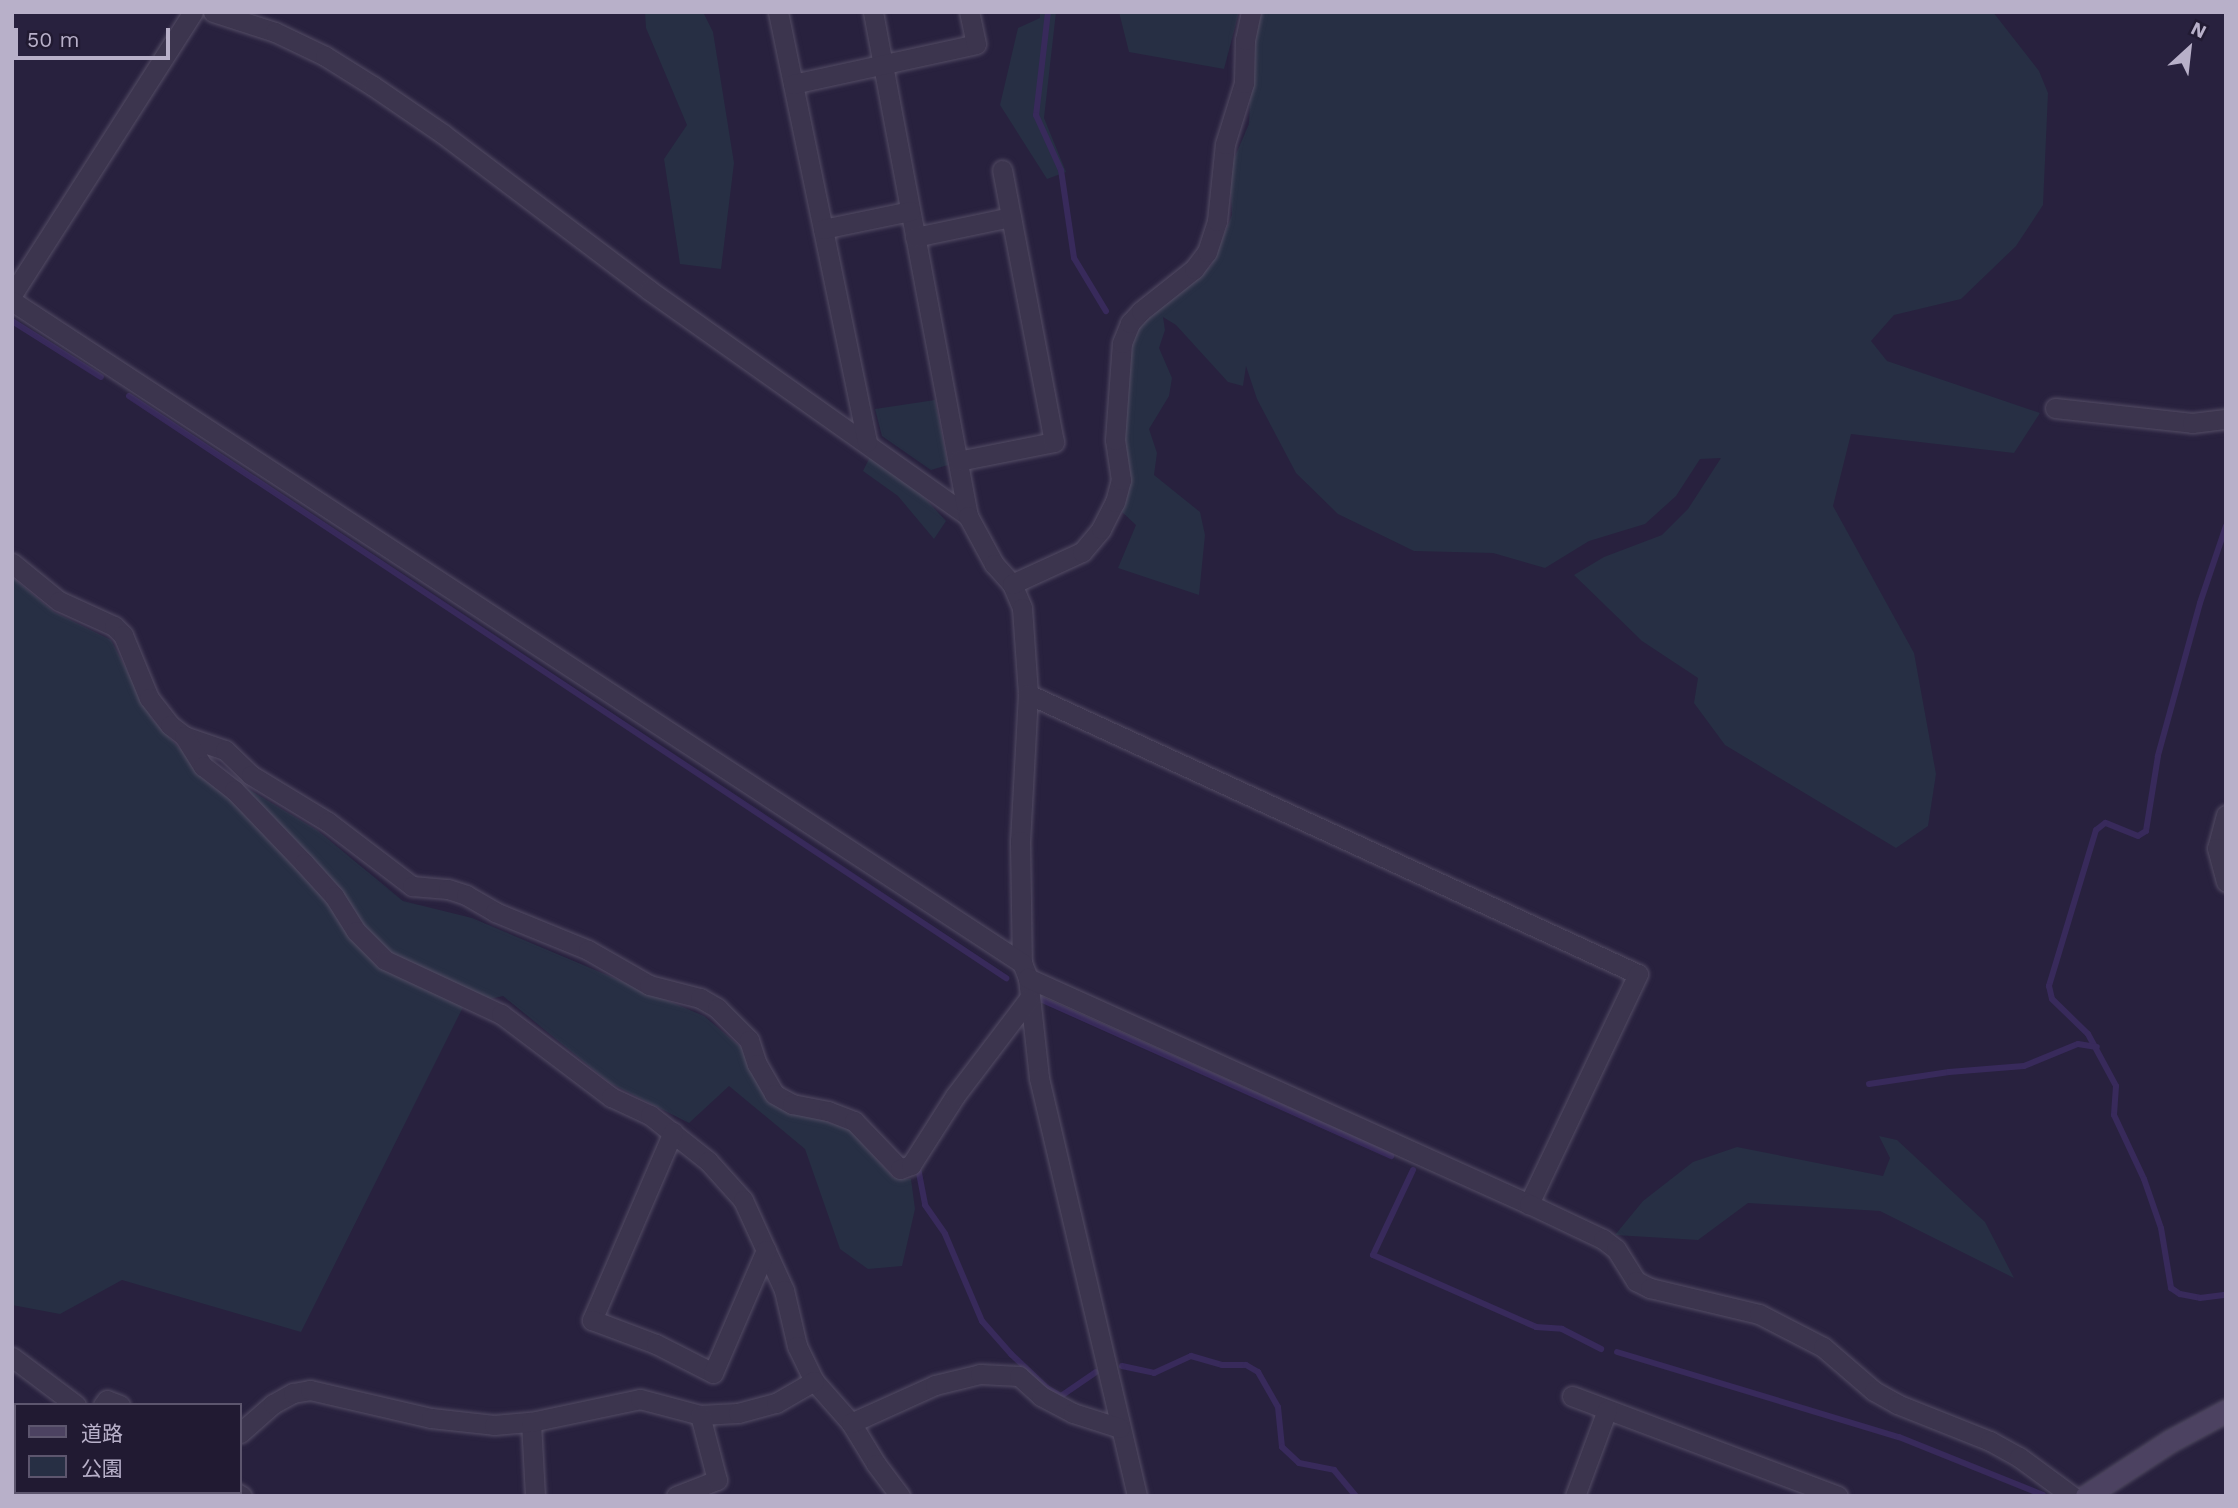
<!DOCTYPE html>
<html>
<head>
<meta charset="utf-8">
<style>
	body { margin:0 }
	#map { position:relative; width:2238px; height:1508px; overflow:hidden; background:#28213e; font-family:"Work Sans","Noto Sans JP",sans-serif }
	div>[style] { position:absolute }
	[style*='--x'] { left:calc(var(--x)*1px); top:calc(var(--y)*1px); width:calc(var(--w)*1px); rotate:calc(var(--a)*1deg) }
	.green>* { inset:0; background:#272f44 }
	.stream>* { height:6px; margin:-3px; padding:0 3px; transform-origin:3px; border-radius:3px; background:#382a5b }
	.roads { filter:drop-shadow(0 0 2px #544d65) drop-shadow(0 0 2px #544d65) }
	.street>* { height:19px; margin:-9.5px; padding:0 9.5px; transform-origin:9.5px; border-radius:9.5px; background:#3c354e }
	.secondary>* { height:21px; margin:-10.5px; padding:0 10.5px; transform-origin:10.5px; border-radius:10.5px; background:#4c4261 }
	span { translate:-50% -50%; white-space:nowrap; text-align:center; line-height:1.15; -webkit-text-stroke:6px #211a32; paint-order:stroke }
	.frame { position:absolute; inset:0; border:14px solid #b8b0c9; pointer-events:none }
	.legend { position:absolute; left:14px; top:1403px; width:228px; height:91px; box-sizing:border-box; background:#211a32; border:2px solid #5d566e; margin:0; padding:9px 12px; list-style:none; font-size:21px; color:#b8b0c9 }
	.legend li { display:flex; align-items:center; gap:14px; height:35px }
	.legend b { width:35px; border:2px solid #5d566e }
	.north { position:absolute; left:2154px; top:14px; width:70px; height:70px; -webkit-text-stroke:5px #211a32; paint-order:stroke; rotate:27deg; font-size:19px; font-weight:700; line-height:28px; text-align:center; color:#b8b0c9 }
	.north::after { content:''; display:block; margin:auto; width:24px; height:32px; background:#b8b0c9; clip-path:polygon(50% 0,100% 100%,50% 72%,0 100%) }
	.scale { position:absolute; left:14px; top:28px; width:156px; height:32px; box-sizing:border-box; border:4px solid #b8b0c9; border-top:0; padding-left:9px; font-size:21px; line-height:24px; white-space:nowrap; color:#b8b0c9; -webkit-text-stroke:5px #211a32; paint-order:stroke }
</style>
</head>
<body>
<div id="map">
	<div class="green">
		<div style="clip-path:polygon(645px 12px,703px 12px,713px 32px,734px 163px,721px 269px,680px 264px,664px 159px,687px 125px,646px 28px)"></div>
		<div style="clip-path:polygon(1040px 12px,1056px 12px,1044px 118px,1066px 172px,1047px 179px,1000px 105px,1018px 28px,1040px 18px)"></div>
		<div style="clip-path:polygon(1119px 12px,1239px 12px,1224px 69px,1129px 52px)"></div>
		<div style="clip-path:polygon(1258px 12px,1993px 12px,2039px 71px,2048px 93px,2043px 205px,2016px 246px,1961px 299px,1894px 315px,1871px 341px,1887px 361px,2040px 413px,2014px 453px,1851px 434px,1833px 506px,1914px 653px,1936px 774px,1928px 826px,1896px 848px,1725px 745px,1694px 703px,1698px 678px,1642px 641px,1574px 575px,1604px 557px,1662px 535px,1688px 509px,1721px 458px,1700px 459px,1676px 496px,1645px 524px,1589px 541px,1545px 568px,1493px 553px,1414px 551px,1338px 514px,1296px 473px,1257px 399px,1246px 366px,1243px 386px,1228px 382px,1176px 325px,1163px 317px,1165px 330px,1159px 348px,1172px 378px,1169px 396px,1149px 429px,1157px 453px,1154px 475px,1200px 512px,1205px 535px,1199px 595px,1118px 568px,1136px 525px,1122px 512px,1130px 473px,1122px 435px,1131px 335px,1151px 311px,1211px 266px,1232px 215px,1230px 168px,1249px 124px,1252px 54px)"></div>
		<div style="clip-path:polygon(935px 400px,948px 465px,931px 470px,882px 436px,875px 409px)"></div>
		<div style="clip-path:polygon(871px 455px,908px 480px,946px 521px,934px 539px,898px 496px,863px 471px)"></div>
		<div style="clip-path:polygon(12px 577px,54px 612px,111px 640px,152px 719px,179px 748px,317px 830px,403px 901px,472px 918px,704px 1016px,742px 1048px,767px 1100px,850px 1130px,894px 1178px,911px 1179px,915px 1209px,902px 1266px,868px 1269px,840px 1249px,805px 1149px,729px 1086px,689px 1123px,610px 1083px,503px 996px,464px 1005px,301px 1332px,122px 1280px,60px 1314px,12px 1305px)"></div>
		<div style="clip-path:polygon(1879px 1136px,1897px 1140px,1985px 1222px,2014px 1278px,1880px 1211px,1748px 1203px,1698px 1240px,1615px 1235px,1643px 1201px,1693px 1162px,1737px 1147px,1883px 1176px,1890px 1158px)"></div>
	</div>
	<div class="stream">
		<div style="--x:1048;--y:12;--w:104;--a:96.6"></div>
		<div style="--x:1036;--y:115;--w:60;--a:65.6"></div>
		<div style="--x:1061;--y:170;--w:89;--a:81.6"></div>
		<div style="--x:1074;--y:258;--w:62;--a:58.9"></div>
		<div style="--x:12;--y:321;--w:105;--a:32.2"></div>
		<div style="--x:129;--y:396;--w:1053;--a:33.57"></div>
		<div style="--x:2226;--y:526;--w:81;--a:108.7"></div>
		<div style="--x:2200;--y:603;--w:159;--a:105.4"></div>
		<div style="--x:2158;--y:756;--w:76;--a:99.1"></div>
		<div style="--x:2146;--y:831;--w:9;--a:148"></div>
		<div style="--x:2138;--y:836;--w:35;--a:-158"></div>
		<div style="--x:2105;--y:823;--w:11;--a:142"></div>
		<div style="--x:2096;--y:830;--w:163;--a:106.8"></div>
		<div style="--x:2049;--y:986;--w:13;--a:77"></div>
		<div style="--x:2052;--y:999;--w:50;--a:44.2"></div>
		<div style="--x:2088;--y:1034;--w:59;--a:61.7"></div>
		<div style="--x:2116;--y:1086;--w:29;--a:94"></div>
		<div style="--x:2114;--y:1115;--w:71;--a:64.9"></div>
		<div style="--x:2144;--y:1179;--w:52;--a:70.9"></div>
		<div style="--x:2161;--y:1228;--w:61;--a:80.5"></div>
		<div style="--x:2171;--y:1288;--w:11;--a:34"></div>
		<div style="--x:2180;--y:1294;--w:20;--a:11"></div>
		<div style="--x:2200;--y:1298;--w:26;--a:-7"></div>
		<div style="--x:1038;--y:998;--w:387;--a:24.1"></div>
		<div style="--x:1869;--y:1084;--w:81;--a:-8.5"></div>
		<div style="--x:1949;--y:1072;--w:75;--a:-4.6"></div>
		<div style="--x:2024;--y:1066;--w:58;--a:-22.2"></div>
		<div style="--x:2078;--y:1044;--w:19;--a:9"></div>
		<div style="--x:918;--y:1168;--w:38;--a:79"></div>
		<div style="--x:925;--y:1205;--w:35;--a:55"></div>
		<div style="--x:945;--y:1234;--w:95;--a:67"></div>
		<div style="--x:982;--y:1321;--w:44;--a:48.7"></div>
		<div style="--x:1011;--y:1354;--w:50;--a:43.4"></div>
		<div style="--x:1047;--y:1388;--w:16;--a:30"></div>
		<div style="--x:1061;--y:1396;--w:42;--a:-34.4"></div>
		<div style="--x:1413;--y:1170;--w:94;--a:115.2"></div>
		<div style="--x:1373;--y:1255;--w:178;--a:23.8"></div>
		<div style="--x:1536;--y:1327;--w:26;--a:4"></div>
		<div style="--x:1562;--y:1329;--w:44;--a:27.1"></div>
		<div style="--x:1617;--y:1352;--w:295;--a:16.8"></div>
		<div style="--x:1899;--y:1437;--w:155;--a:21.9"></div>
		<div style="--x:1122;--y:1366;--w:33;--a:12"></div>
		<div style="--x:1154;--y:1373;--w:41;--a:-24.7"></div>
		<div style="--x:1191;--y:1356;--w:32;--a:16"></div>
		<div style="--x:1222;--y:1365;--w:24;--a:0"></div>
		<div style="--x:1246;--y:1365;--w:14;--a:30"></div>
		<div style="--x:1258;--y:1372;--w:40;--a:60.3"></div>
		<div style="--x:1278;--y:1407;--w:40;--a:84.3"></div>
		<div style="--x:1282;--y:1447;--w:23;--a:43"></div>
		<div style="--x:1299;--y:1463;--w:36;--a:11"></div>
		<div style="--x:1334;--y:1470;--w:34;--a:50"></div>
	</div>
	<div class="roads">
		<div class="street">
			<div style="--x:213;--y:12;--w:65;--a:17.9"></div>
			<div style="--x:275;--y:32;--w:55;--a:25.6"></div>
			<div style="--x:325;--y:56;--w:57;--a:32"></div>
			<div style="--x:373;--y:86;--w:85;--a:34.4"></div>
			<div style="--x:443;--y:134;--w:258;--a:37.1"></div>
			<div style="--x:649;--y:290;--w:391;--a:35.3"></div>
			<div style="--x:778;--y:12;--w:439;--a:78.3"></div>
			<div style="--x:873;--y:12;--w:513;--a:79.33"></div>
			<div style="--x:968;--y:516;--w:55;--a:61.6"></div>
			<div style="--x:994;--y:564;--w:27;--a:48"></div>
			<div style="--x:1012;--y:584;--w:26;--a:67"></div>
			<div style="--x:1022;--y:608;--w:86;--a:86"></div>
			<div style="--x:1028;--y:694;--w:147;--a:93.1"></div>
			<div style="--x:1020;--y:841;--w:122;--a:89.1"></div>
			<div style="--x:1022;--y:963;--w:16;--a:68"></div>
			<div style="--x:1028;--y:978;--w:101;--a:83.7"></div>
			<div style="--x:1039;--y:1078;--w:429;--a:76.8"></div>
			<div style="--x:793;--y:84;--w:187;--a:-12.3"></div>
			<div style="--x:976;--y:44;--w:33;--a:-102"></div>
			<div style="--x:823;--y:229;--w:89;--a:-11.7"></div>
			<div style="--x:915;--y:237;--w:98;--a:-11.8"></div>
			<div style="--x:12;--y:295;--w:336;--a:-57.4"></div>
			<div style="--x:12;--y:301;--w:1208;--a:33.24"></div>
			<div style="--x:2055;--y:408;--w:138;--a:6.2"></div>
			<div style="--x:2192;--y:423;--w:34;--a:-7"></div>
			<div style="--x:958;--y:461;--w:98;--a:-11.2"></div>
			<div style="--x:1054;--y:442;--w:277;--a:-100.8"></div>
			<div style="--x:12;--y:563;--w:60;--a:39"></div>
			<div style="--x:59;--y:601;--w:60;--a:24.4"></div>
			<div style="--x:114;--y:626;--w:13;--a:45"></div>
			<div style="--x:123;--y:635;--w:68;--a:67.6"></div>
			<div style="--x:149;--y:698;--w:34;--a:52"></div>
			<div style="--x:170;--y:725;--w:18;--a:38"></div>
			<div style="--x:184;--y:736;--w:43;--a:18.9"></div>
			<div style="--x:225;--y:750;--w:36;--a:44"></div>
			<div style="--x:251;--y:775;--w:90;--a:31.4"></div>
			<div style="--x:328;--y:822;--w:106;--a:37.3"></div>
			<div style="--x:412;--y:886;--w:36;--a:5"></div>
			<div style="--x:448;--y:889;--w:19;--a:18"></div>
			<div style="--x:466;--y:895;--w:34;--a:30"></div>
			<div style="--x:495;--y:912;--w:100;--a:22.2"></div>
			<div style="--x:588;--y:950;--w:70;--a:29.8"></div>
			<div style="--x:649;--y:985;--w:53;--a:14.3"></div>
			<div style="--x:700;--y:998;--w:20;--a:30"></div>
			<div style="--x:717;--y:1008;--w:45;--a:45"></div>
			<div style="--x:749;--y:1040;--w:25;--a:72"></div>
			<div style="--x:757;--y:1064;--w:34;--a:60"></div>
			<div style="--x:774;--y:1094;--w:21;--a:29"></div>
			<div style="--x:792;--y:1104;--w:37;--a:11"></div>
			<div style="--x:828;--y:1111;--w:28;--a:21"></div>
			<div style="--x:854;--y:1121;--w:66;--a:46.2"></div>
			<div style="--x:900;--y:1169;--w:12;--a:-20"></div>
			<div style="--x:911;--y:1165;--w:82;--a:-57.5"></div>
			<div style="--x:955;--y:1096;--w:121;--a:-52.8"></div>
			<div style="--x:1012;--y:584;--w:77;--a:-24.6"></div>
			<div style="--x:1082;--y:552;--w:30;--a:-50"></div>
			<div style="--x:1101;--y:529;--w:30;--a:-63"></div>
			<div style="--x:1115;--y:502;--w:23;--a:-75"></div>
			<div style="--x:1121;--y:480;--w:40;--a:-98.5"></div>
			<div style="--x:1115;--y:440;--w:97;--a:-85.9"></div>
			<div style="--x:1122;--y:343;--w:22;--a:-68"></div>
			<div style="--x:1130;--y:323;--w:16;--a:-47"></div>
			<div style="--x:1141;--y:311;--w:68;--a:-38.4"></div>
			<div style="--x:1194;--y:269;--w:21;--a:-53"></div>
			<div style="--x:1207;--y:252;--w:33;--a:-72"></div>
			<div style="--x:1217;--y:221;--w:77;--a:-84.1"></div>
			<div style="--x:1225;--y:144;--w:64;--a:-72.7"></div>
			<div style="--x:1244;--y:83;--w:43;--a:-88.7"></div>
			<div style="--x:1245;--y:40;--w:29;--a:-78"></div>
			<div style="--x:1028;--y:694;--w:671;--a:24.66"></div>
			<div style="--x:1638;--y:974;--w:255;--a:115.4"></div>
			<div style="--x:1529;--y:1204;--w:550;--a:-155.72"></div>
			<div style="--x:184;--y:736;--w:36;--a:58"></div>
			<div style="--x:203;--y:766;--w:39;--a:38"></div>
			<div style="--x:234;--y:790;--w:101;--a:46.2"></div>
			<div style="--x:304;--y:863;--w:45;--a:47.7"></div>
			<div style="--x:334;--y:896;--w:41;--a:57.8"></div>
			<div style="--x:356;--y:931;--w:41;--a:45"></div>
			<div style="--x:385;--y:960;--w:128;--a:25"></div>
			<div style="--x:501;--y:1014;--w:138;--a:37"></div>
			<div style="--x:611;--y:1097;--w:43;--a:24.8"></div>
			<div style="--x:650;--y:1115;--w:74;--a:38.4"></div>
			<div style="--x:708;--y:1161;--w:52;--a:48.1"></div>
			<div style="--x:743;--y:1200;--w:99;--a:65.5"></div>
			<div style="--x:784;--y:1290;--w:57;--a:76.9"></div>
			<div style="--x:797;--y:1346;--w:39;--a:64"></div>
			<div style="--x:814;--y:1381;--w:56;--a:48.6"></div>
			<div style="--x:851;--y:1423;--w:48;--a:58.6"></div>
			<div style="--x:876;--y:1464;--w:40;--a:53"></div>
			<div style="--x:2226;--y:815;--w:34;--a:105"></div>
			<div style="--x:2217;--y:848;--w:35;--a:75"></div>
			<div style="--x:673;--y:1132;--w:205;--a:113.3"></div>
			<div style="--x:592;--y:1320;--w:68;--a:20.6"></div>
			<div style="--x:656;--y:1344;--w:64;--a:27"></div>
			<div style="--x:713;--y:1373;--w:134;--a:-66.7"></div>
			<div style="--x:1529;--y:1204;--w:82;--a:25.3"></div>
			<div style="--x:1603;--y:1239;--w:16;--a:38"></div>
			<div style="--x:1616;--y:1249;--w:38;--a:58"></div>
			<div style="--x:1636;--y:1281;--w:16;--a:27"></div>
			<div style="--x:1650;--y:1288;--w:112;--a:13.4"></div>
			<div style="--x:1759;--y:1314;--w:72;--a:27.3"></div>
			<div style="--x:1823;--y:1347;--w:67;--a:40.8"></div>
			<div style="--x:1874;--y:1391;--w:26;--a:29"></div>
			<div style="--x:1897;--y:1404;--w:100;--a:21.7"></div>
			<div style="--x:1990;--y:1441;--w:33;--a:29"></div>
			<div style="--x:2019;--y:1457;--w:66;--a:36.3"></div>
			<div style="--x:12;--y:1357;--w:80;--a:36.9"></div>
			<div style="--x:1572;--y:1396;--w:284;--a:20.6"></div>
			<div style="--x:103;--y:1405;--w:6;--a:-51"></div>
			<div style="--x:107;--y:1400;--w:14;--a:21"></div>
			<div style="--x:531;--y:1422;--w:74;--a:86.9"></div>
			<div style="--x:851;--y:1423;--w:92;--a:-24.3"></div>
			<div style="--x:935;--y:1385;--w:46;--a:-13.7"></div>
			<div style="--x:980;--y:1374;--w:39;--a:3"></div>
			<div style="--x:1019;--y:1376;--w:30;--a:42"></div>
			<div style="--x:1041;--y:1396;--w:36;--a:28"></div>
			<div style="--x:1073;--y:1413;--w:49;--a:17.7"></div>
			<div style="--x:240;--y:1433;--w:44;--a:-41.3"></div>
			<div style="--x:273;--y:1404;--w:23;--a:-29"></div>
			<div style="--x:293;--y:1393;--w:17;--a:-10"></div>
			<div style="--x:310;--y:1390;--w:124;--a:13"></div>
			<div style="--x:431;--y:1418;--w:63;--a:6.3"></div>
			<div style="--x:494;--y:1425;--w:37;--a:-5"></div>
			<div style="--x:531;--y:1422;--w:111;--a:-11.9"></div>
			<div style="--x:640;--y:1399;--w:62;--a:14.9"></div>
			<div style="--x:700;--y:1415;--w:38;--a:-3"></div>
			<div style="--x:738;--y:1413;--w:39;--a:-15"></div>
			<div style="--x:776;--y:1403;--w:44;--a:-30.1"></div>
			<div style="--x:235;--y:1492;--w:8;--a:30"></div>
			<div style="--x:676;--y:1496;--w:44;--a:-21.3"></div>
			<div style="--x:717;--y:1480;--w:67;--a:-104.7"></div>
			<div style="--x:1575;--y:1496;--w:92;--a:-69.6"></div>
		</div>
		<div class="secondary">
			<div style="--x:2086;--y:1496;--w:100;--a:-33.2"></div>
			<div style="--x:2170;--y:1441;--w:64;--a:-28.2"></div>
		</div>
	</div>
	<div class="frame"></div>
	<ul class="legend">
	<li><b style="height:9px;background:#4c4261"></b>道路</li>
	<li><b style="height:19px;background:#272f44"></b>公園</li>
	</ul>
	<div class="north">N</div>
	<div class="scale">50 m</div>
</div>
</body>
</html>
